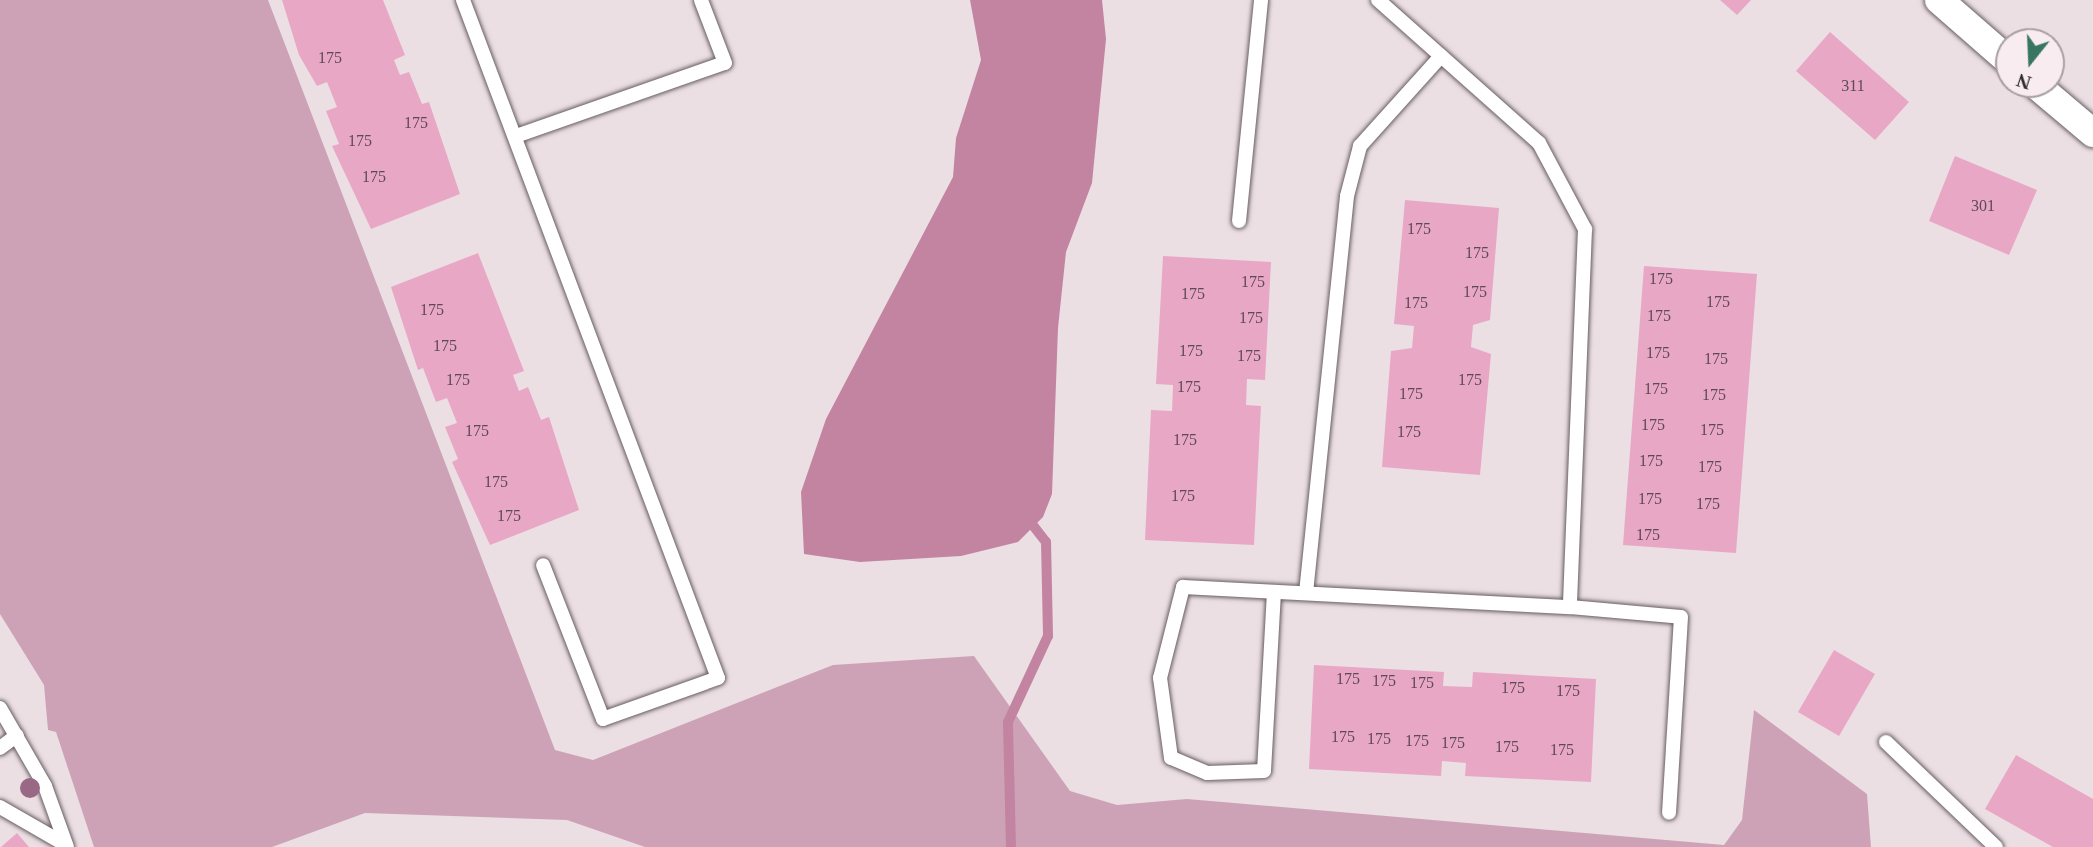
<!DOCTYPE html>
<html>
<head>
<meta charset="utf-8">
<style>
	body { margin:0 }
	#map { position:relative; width:2093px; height:847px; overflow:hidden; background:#ebdfe4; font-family:"Times New Roman",serif }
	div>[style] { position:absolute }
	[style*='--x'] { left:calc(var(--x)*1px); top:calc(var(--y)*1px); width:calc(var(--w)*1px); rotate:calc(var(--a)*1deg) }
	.green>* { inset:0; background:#cea2b6 }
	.water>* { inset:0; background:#c384a2 }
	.stream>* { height:10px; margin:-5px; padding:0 5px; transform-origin:5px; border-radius:5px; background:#c384a2 }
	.building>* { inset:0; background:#e9a7c6 }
	.roads { filter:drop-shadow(0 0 2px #675d61) drop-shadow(0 0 2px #675d61) }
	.service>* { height:14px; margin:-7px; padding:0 7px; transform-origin:7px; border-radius:7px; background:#fff }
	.minor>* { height:28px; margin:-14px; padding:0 14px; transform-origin:14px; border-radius:14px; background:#fff }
	.trees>* { width:20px; height:20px; margin:-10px; border-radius:50%; background:#986885 }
	span { translate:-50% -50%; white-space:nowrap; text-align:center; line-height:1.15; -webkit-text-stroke:7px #f8ecf1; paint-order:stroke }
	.number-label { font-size:16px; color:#5e4a53 }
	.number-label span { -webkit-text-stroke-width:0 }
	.north { position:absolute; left:1995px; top:28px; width:70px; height:70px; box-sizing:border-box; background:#f8ecf1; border:2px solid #a89fa3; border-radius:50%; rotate:198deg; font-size:19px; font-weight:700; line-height:28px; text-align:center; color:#2f2b2d }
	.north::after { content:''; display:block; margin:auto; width:24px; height:32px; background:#397661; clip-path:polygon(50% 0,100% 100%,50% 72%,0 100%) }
</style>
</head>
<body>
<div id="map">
	<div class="green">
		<div style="clip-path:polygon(0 0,268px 0,555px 750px,593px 760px,833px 665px,974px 656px,1070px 791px,1117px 805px,1187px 799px,1724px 845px,1742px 820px,1754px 710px,1867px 794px,1871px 847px,645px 847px,567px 820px,365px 813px,272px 847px,94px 847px,56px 732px,48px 730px,44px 685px,0 614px)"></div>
	</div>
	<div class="water">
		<div style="clip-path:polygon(970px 0,1102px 0,1106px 39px,1092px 183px,1066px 252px,1058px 328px,1052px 494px,1043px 517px,1018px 542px,961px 556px,860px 562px,804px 554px,801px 492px,826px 419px,953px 177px,956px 138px,981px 60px)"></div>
	</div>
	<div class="stream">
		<div style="--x:1011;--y:847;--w:125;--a:-91.4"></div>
		<div style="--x:1008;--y:722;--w:95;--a:-65.1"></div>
		<div style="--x:1048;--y:636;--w:94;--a:-91.2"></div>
		<div style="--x:1046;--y:542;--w:31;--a:-128"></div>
	</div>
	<div class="building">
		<div style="clip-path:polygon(282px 0,383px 0,405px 55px,394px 60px,400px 75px,409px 72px,422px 104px,429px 102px,460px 194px,371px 229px,332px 146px,339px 144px,326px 111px,337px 107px,327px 82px,317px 86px,299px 55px)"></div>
		<div style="clip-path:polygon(1720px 0,1751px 0,1737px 15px)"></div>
		<div style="clip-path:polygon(1830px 32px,1909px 102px,1875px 140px,1796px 71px)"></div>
		<div style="clip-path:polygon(1955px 156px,2037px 190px,2009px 255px,1929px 221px)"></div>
		<div style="clip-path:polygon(1405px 200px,1499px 208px,1490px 320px,1473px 325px,1471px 347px,1491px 354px,1480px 475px,1382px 467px,1391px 351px,1412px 348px,1414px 326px,1394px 324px)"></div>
		<div style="clip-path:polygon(478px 253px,524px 371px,513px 375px,519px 391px,528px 387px,541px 420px,549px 417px,579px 510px,490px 545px,452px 462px,458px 459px,445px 427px,457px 423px,447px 398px,436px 402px,423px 368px,418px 370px,391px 287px)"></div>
		<div style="clip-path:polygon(1163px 256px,1271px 262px,1265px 380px,1247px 379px,1246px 405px,1261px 406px,1254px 545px,1145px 540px,1151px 410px,1172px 411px,1173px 385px,1156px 384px)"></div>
		<div style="clip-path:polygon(1644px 266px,1757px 274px,1736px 553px,1623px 545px)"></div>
		<div style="clip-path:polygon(1834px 650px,1875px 674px,1839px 736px,1798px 712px)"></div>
		<div style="clip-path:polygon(1314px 665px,1444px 672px,1443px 686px,1472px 687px,1473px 672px,1596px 679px,1591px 782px,1465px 776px,1466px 763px,1442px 761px,1441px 776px,1309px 769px)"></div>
		<div style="clip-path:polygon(2016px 755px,2093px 799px,2093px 847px,2053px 847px,1985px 809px)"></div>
		<div style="clip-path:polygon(17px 833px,29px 847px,1px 847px)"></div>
	</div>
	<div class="roads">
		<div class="service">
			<div style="--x:463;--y:0;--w:724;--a:69.39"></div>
			<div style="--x:718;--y:678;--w:122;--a:160.4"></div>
			<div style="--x:603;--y:719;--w:165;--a:-111.3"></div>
			<div style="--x:1378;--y:0;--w:215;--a:41.6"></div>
			<div style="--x:1539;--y:143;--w:98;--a:61.9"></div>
			<div style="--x:1585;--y:229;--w:378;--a:92.3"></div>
			<div style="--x:516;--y:136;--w:221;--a:-19.3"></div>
			<div style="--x:725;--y:63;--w:67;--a:-110.9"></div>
			<div style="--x:1239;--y:221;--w:222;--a:-84.3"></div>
			<div style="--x:1274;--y:592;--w:179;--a:93.2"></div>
			<div style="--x:1264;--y:771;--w:57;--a:178"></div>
			<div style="--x:1207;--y:773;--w:39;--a:-157"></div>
			<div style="--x:1171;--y:758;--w:81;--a:-97.8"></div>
			<div style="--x:1160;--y:678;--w:94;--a:-75.8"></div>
			<div style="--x:1183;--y:587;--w:388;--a:3"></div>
			<div style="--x:1570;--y:607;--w:111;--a:5.1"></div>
			<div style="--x:1681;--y:617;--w:196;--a:93.5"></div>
			<div style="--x:1306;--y:593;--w:399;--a:-84.1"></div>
			<div style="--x:1347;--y:196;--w:52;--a:-75.4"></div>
			<div style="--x:1360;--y:146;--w:121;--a:-48"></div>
			<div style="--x:0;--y:708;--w:90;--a:60"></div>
			<div style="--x:45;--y:786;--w:65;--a:70.2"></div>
			<div style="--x:1886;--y:742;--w:152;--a:43.7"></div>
			<div style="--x:0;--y:748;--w:21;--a:-37"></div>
			<div style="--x:0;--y:807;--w:76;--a:29.9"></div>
		</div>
		<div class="minor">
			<div style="--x:1939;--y:0;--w:93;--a:41.1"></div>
			<div style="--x:2035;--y:84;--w:76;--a:40.2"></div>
		</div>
	</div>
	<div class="trees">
		<div style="left:30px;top:788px"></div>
	</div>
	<div class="number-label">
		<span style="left:330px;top:58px">175</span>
		<span style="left:1853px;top:86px">311</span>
		<span style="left:416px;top:123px">175</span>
		<span style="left:360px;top:141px">175</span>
		<span style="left:374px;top:177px">175</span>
		<span style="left:1983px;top:206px">301</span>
		<span style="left:1419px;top:229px">175</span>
		<span style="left:1477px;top:253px">175</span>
		<span style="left:1661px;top:279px">175</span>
		<span style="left:1253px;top:282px">175</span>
		<span style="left:1475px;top:292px">175</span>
		<span style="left:1193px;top:294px">175</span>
		<span style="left:1718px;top:302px">175</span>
		<span style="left:1416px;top:303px">175</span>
		<span style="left:432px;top:310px">175</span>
		<span style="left:1659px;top:316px">175</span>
		<span style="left:1251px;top:318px">175</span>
		<span style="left:445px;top:346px">175</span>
		<span style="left:1191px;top:351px">175</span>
		<span style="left:1658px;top:353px">175</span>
		<span style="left:1249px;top:356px">175</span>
		<span style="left:1716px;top:359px">175</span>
		<span style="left:458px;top:380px">175</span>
		<span style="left:1470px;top:380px">175</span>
		<span style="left:1189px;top:387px">175</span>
		<span style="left:1656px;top:389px">175</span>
		<span style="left:1411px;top:394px">175</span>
		<span style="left:1714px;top:395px">175</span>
		<span style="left:1653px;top:425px">175</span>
		<span style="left:1712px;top:430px">175</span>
		<span style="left:477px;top:431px">175</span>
		<span style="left:1409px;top:432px">175</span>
		<span style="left:1185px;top:440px">175</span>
		<span style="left:1651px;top:461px">175</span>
		<span style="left:1710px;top:467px">175</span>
		<span style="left:496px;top:482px">175</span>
		<span style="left:1183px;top:496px">175</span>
		<span style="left:1650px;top:499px">175</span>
		<span style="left:1708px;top:504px">175</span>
		<span style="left:509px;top:516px">175</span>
		<span style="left:1648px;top:535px">175</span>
		<span style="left:1348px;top:679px">175</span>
		<span style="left:1384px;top:681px">175</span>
		<span style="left:1422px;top:683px">175</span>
		<span style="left:1513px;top:688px">175</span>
		<span style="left:1568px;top:691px">175</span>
		<span style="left:1343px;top:737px">175</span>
		<span style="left:1379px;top:739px">175</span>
		<span style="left:1417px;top:741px">175</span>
		<span style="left:1453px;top:743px">175</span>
		<span style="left:1507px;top:747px">175</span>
		<span style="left:1562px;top:750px">175</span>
	</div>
	<div class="north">N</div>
</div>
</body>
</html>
